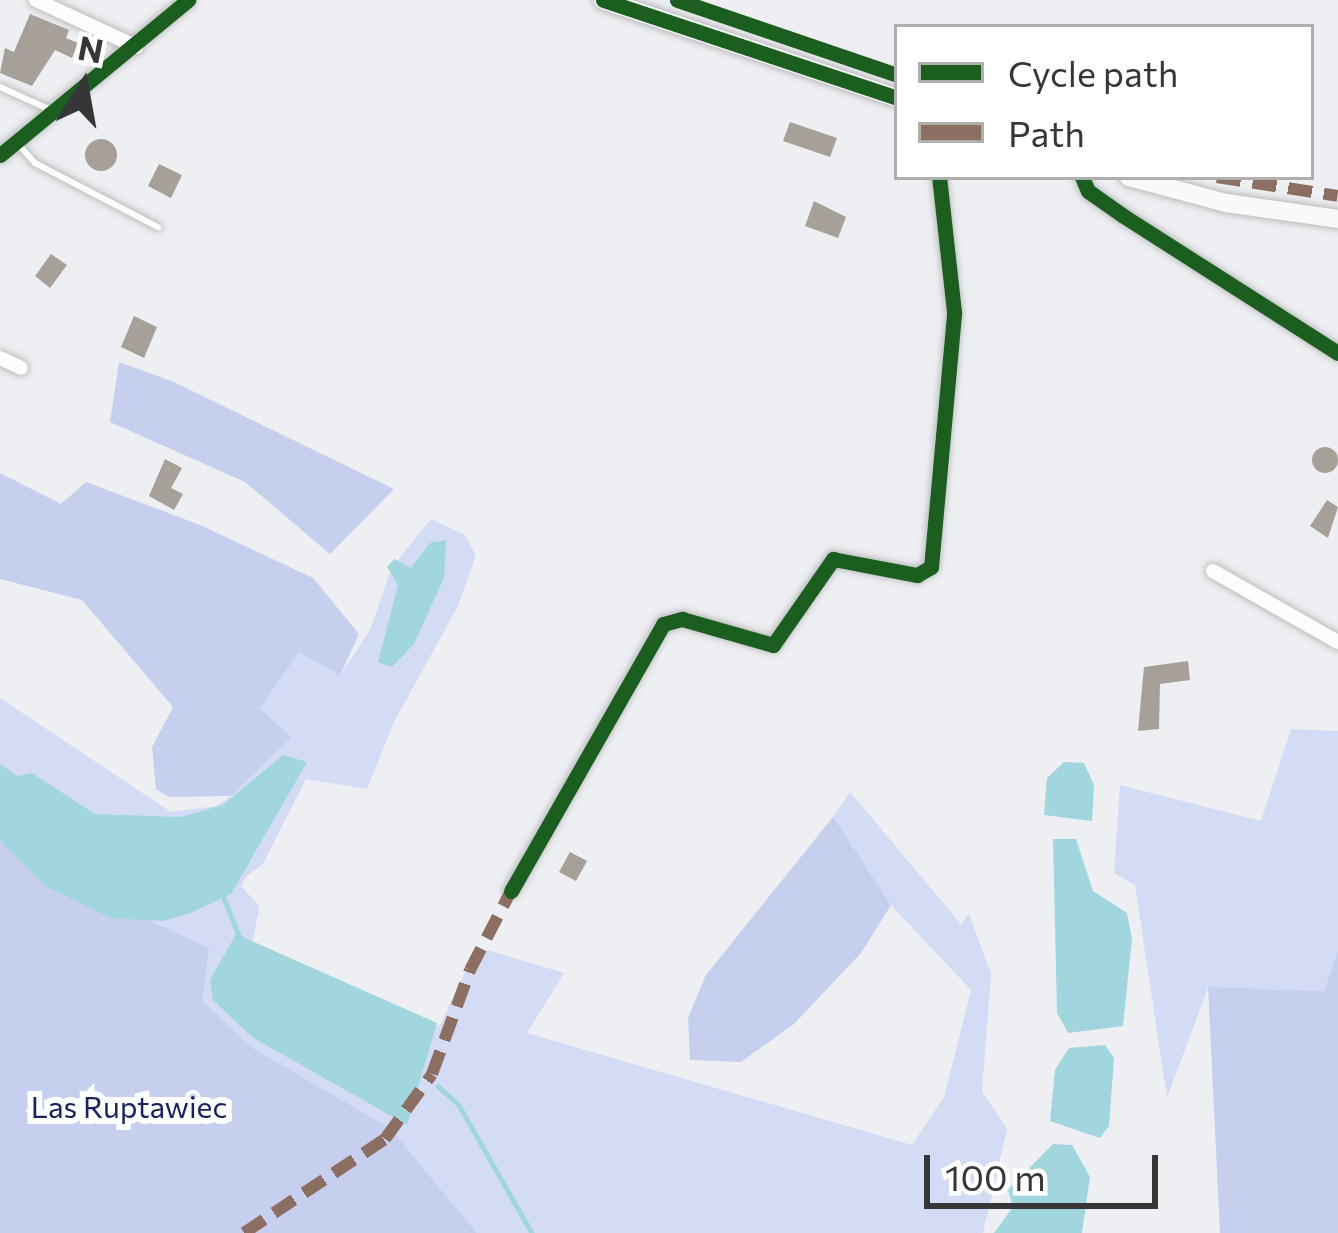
<!DOCTYPE html>
<html>
<head>
<meta charset="utf-8">
<style>
	body { margin:0 }
	#map { position:relative; width:1338px; height:1233px; overflow:hidden; background:#eeeff2; font-family:Commissioner,sans-serif }
	div>[style] { position:absolute }
	[style*='--x'] { left:calc(var(--x)*1px); top:calc(var(--y)*1px); width:calc(var(--w)*1px); rotate:calc(var(--a)*1deg) }
	.green>* { inset:0; background:#d4dcf5 }
	.forest>* { inset:0; background:#c6cfed }
	.water>* { inset:0; background:#a1d6df }
	.stream>* { height:4.5px; margin:-2.25px; padding:0 2.25px; transform-origin:2.25px; border-radius:2.25px; background:#a1d6df }
	.building>* { inset:0; background:#a6a099 }
	.round { border-radius:50% }
	.roads { filter:drop-shadow(0 0 3px #bdbec0) drop-shadow(0 0 3px #bdbec0) }
	.lane>* { height:6px; margin:-3px; padding:0 3px; transform-origin:3px; border-radius:3px; background:#fcfdfd }
	.street>* { height:14px; margin:-7px; padding:0 7px; transform-origin:7px; border-radius:7px; background:#fcfdfd }
	.secondary>* { height:18px; margin:-9px; padding:0 9px; transform-origin:9px; border-radius:9px; background:#f9f9fb }
	.quiet>* { height:12px; margin-top:-6px; transform-origin:0; background:repeating-linear-gradient(90deg,#8d6e63 0 24px,transparent 0 36px) }
	.cycleway>* { height:15px; margin:-7.5px; padding:0 7.5px; transform-origin:7.5px; border-radius:7.5px; background:#1b5e20 }
	span { translate:-50% -50%; white-space:nowrap; text-align:center; line-height:1.15; -webkit-text-stroke:12px #fff; paint-order:stroke }
	.park-label { font-size:30px; color:#19225e }
	.legend { position:absolute; left:894px; top:24px; width:420px; height:156px; box-sizing:border-box; background:#fff; border:3px solid #afafb0; margin:0; padding:15px 21px; list-style:none; font-size:36px; color:#363639 }
	.legend li { display:flex; align-items:center; gap:24px; height:60px }
	.legend b { width:60px; border:3px solid #afafb0 }
	.north { position:absolute; left:24px; top:24px; width:120px; height:120px; -webkit-text-stroke:9px #fff; paint-order:stroke; rotate:11deg; font-size:33px; font-weight:700; line-height:48px; text-align:center; color:#363639 }
	.north::after { content:''; display:block; margin:auto; width:42px; height:54px; background:#363639; clip-path:polygon(50% 0,100% 100%,50% 72%,0 100%) }
	.scale { position:absolute; left:924px; top:1155px; width:234px; height:54px; box-sizing:border-box; border:6px solid #363639; border-top:0; padding-left:15px; font-size:36px; line-height:42px; white-space:nowrap; color:#363639; -webkit-text-stroke:9px #fff; paint-order:stroke }
</style>
</head>
<body>
<div id="map">
	<div class="green">
		<div style="clip-path:polygon(431px 519px,465px 535px,476px 555px,458px 606px,394px 722px,367px 789px,306px 779px,263px 864px,246px 877px,241px 886px,260px 907px,251px 946px,421px 1027px,440px 1025px,477px 947px,564px 973px,527px 1033px,912px 1145px,944px 1097px,971px 990px,891px 905px,849px 845px,833px 817px,850px 792px,961px 924px,969px 914px,991px 974px,982px 1091px,1007px 1129px,983px 1233px,477px 1233px,390px 1128px,251px 1047px,52px 876px,0 818px,0 698px,171px 812px,216px 806px,231px 796px,290px 737px,260px 708px,283px 667px,299px 651px,341px 674px,370px 630px,392px 567px)"></div>
		<div style="clip-path:polygon(1291px 729px,1338px 731px,1338px 950px,1325px 991px,1208px 988px,1167px 1098px,1135px 885px,1114px 873px,1120px 785px,1261px 821px)"></div>
	</div>
	<div class="forest">
		<div style="clip-path:polygon(119px 362px,174px 382px,394px 489px,330px 554px,245px 482px,110px 422px)"></div>
		<div style="clip-path:polygon(0 473px,61px 504px,86px 482px,200px 525px,313px 578px,359px 634px,340px 675px,299px 652px,260px 708px,291px 737px,231px 796px,169px 797px,156px 789px,152px 747px,173px 707px,82px 600px,0 579px)"></div>
		<div style="clip-path:polygon(833px 817px,891px 905px,861px 953px,794px 1024px,741px 1062px,690px 1060px,688px 1018px,706px 975px)"></div>
		<div style="clip-path:polygon(0 818px,52px 876px,209px 948px,202px 1001px,251px 1047px,390px 1128px,477px 1233px,0 1233px)"></div>
		<div style="clip-path:polygon(1338px 950px,1338px 1233px,1220px 1233px,1208px 987px,1324px 991px)"></div>
	</div>
	<div class="water">
		<div style="clip-path:polygon(446px 540px,444px 578px,414px 644px,392px 667px,378px 662px,398px 585px,387px 567px,394px 559px,411px 568px,430px 543px)"></div>
		<div style="clip-path:polygon(283px 755px,307px 762px,231px 894px,190px 913px,164px 921px,111px 918px,46px 887px,0 840px,0 764px,17px 776px,32px 773px,95px 814px,180px 817px,223px 805px)"></div>
		<div style="clip-path:polygon(1064px 762px,1084px 763px,1094px 785px,1092px 821px,1044px 815px,1047px 778px)"></div>
		<div style="clip-path:polygon(1053px 839px,1076px 839px,1093px 891px,1127px 913px,1132px 939px,1123px 1026px,1068px 1033px,1057px 1013px)"></div>
		<div style="clip-path:polygon(236px 934px,437px 1023px,407px 1125px,252px 1037px,213px 1000px,210px 980px)"></div>
		<div style="clip-path:polygon(1105px 1045px,1114px 1058px,1109px 1126px,1100px 1138px,1050px 1121px,1055px 1070px,1069px 1048px)"></div>
		<div style="clip-path:polygon(1053px 1144px,1072px 1145px,1090px 1177px,1082px 1233px,994px 1233px,1013px 1207px,1008px 1190px)"></div>
	</div>
	<div class="stream">
		<div style="--x:222;--y:893;--w:48;--a:68.2"></div>
		<div style="--x:438;--y:1086;--w:28;--a:42"></div>
		<div style="--x:459;--y:1105;--w:147;--a:60.3"></div>
	</div>
	<div class="building">
		<div style="clip-path:polygon(30px 14px,69px 30px,66px 38px,78px 43px,72px 58px,55px 50px,32px 86px,0 73px,5px 48px,14px 52px)"></div>
		<div style="clip-path:polygon(790px 122px,837px 138px,830px 157px,783px 141px)"></div>
		<div class="round" style="left:85px;top:139px;width:32px;height:32px"></div>
		<div style="clip-path:polygon(159px 164px,182px 175px,171px 198px,148px 186px)"></div>
		<div style="clip-path:polygon(814px 201px,846px 217px,838px 238px,805px 226px)"></div>
		<div style="clip-path:polygon(51px 254px,67px 265px,50px 288px,35px 276px)"></div>
		<div style="clip-path:polygon(134px 316px,157px 327px,144px 358px,121px 347px)"></div>
		<div class="round" style="left:1312px;top:447px;width:26px;height:26px"></div>
		<div style="clip-path:polygon(165px 459px,182px 468px,171px 488px,183px 494px,174px 510px,149px 496px)"></div>
		<div style="clip-path:polygon(1327px 500px,1338px 507px,1328px 538px,1310px 526px)"></div>
		<div style="clip-path:polygon(1188px 661px,1190px 680px,1160px 684px,1159px 729px,1138px 731px,1144px 667px)"></div>
		<div style="clip-path:polygon(570px 852px,587px 861px,576px 881px,559px 872px)"></div>
	</div>
	<div class="roads">
		<div class="lane">
			<div style="--x:0;--y:87;--w:58;--a:24.4"></div>
			<div style="--x:17;--y:143;--w:27;--a:48"></div>
			<div style="--x:35;--y:163;--w:139;--a:27.5"></div>
		</div>
		<div class="street">
			<div style="--x:36;--y:0;--w:111;--a:25"></div>
			<div style="--x:0;--y:155;--w:244;--a:-39.5"></div>
			<div style="--x:1082;--y:177;--w:15;--a:67"></div>
			<div style="--x:1088;--y:191;--w:42;--a:35.2"></div>
			<div style="--x:1122;--y:215;--w:256;--a:32.6"></div>
			<div style="--x:0;--y:358;--w:23;--a:25"></div>
			<div style="--x:1213;--y:571;--w:144;--a:29.6"></div>
			<div style="--x:511;--y:891;--w:307;--a:-60.3"></div>
			<div style="--x:663;--y:624;--w:20;--a:-15"></div>
			<div style="--x:682;--y:619;--w:95;--a:15.9"></div>
			<div style="--x:773;--y:645;--w:105;--a:-55.1"></div>
			<div style="--x:833;--y:559;--w:86;--a:10.8"></div>
			<div style="--x:917;--y:575;--w:16;--a:-30"></div>
			<div style="--x:931;--y:567;--w:256;--a:-84.8"></div>
			<div style="--x:954;--y:312;--w:136;--a:-96.3"></div>
		</div>
		<div class="secondary">
			<div style="--x:603;--y:0;--w:310;--a:18.4"></div>
			<div style="--x:1129;--y:177;--w:100;--a:15"></div>
			<div style="--x:1226;--y:203;--w:113;--a:8.1"></div>
		</div>
	</div>
	<div class="quiet">
		<div style="--x:1217;--y:177;--w:122;--a:8.9"></div>
		<div style="--x:244;--y:1233;--w:169;--a:-33.7"></div>
		<div style="--x:385;--y:1139;--w:80;--a:-54.1"></div>
		<div style="--x:432;--y:1074;--w:111;--a:-69.9"></div>
		<div style="--x:470;--y:970;--w:89;--a:-62.6"></div>
	</div>
	<div class="cycleway">
		<div style="--x:603;--y:0;--w:310;--a:18.4"></div>
		<div style="--x:677;--y:0;--w:232;--a:18.8"></div>
		<div style="--x:0;--y:155;--w:244;--a:-39.5"></div>
		<div style="--x:1082;--y:177;--w:15;--a:67"></div>
		<div style="--x:1088;--y:191;--w:42;--a:35.2"></div>
		<div style="--x:1122;--y:215;--w:256;--a:32.6"></div>
		<div style="--x:511;--y:891;--w:307;--a:-60.3"></div>
		<div style="--x:663;--y:624;--w:20;--a:-15"></div>
		<div style="--x:682;--y:619;--w:95;--a:15.9"></div>
		<div style="--x:773;--y:645;--w:105;--a:-55.1"></div>
		<div style="--x:833;--y:559;--w:86;--a:10.8"></div>
		<div style="--x:917;--y:575;--w:16;--a:-30"></div>
		<div style="--x:931;--y:567;--w:256;--a:-84.8"></div>
		<div style="--x:954;--y:312;--w:136;--a:-96.3"></div>
	</div>
	<div class="park-label">
		<span style="left:129px;top:1106px">Las Ruptawiec</span>
	</div>
	<ul class="legend">
	<li><b style="height:15px;background:#1b5e20"></b>Cycle path</li>
	<li><b style="height:15px;background:#8d6e63"></b>Path</li>
	</ul>
	<div class="north">N</div>
	<div class="scale">100 m</div>
</div>
</body>
</html>
